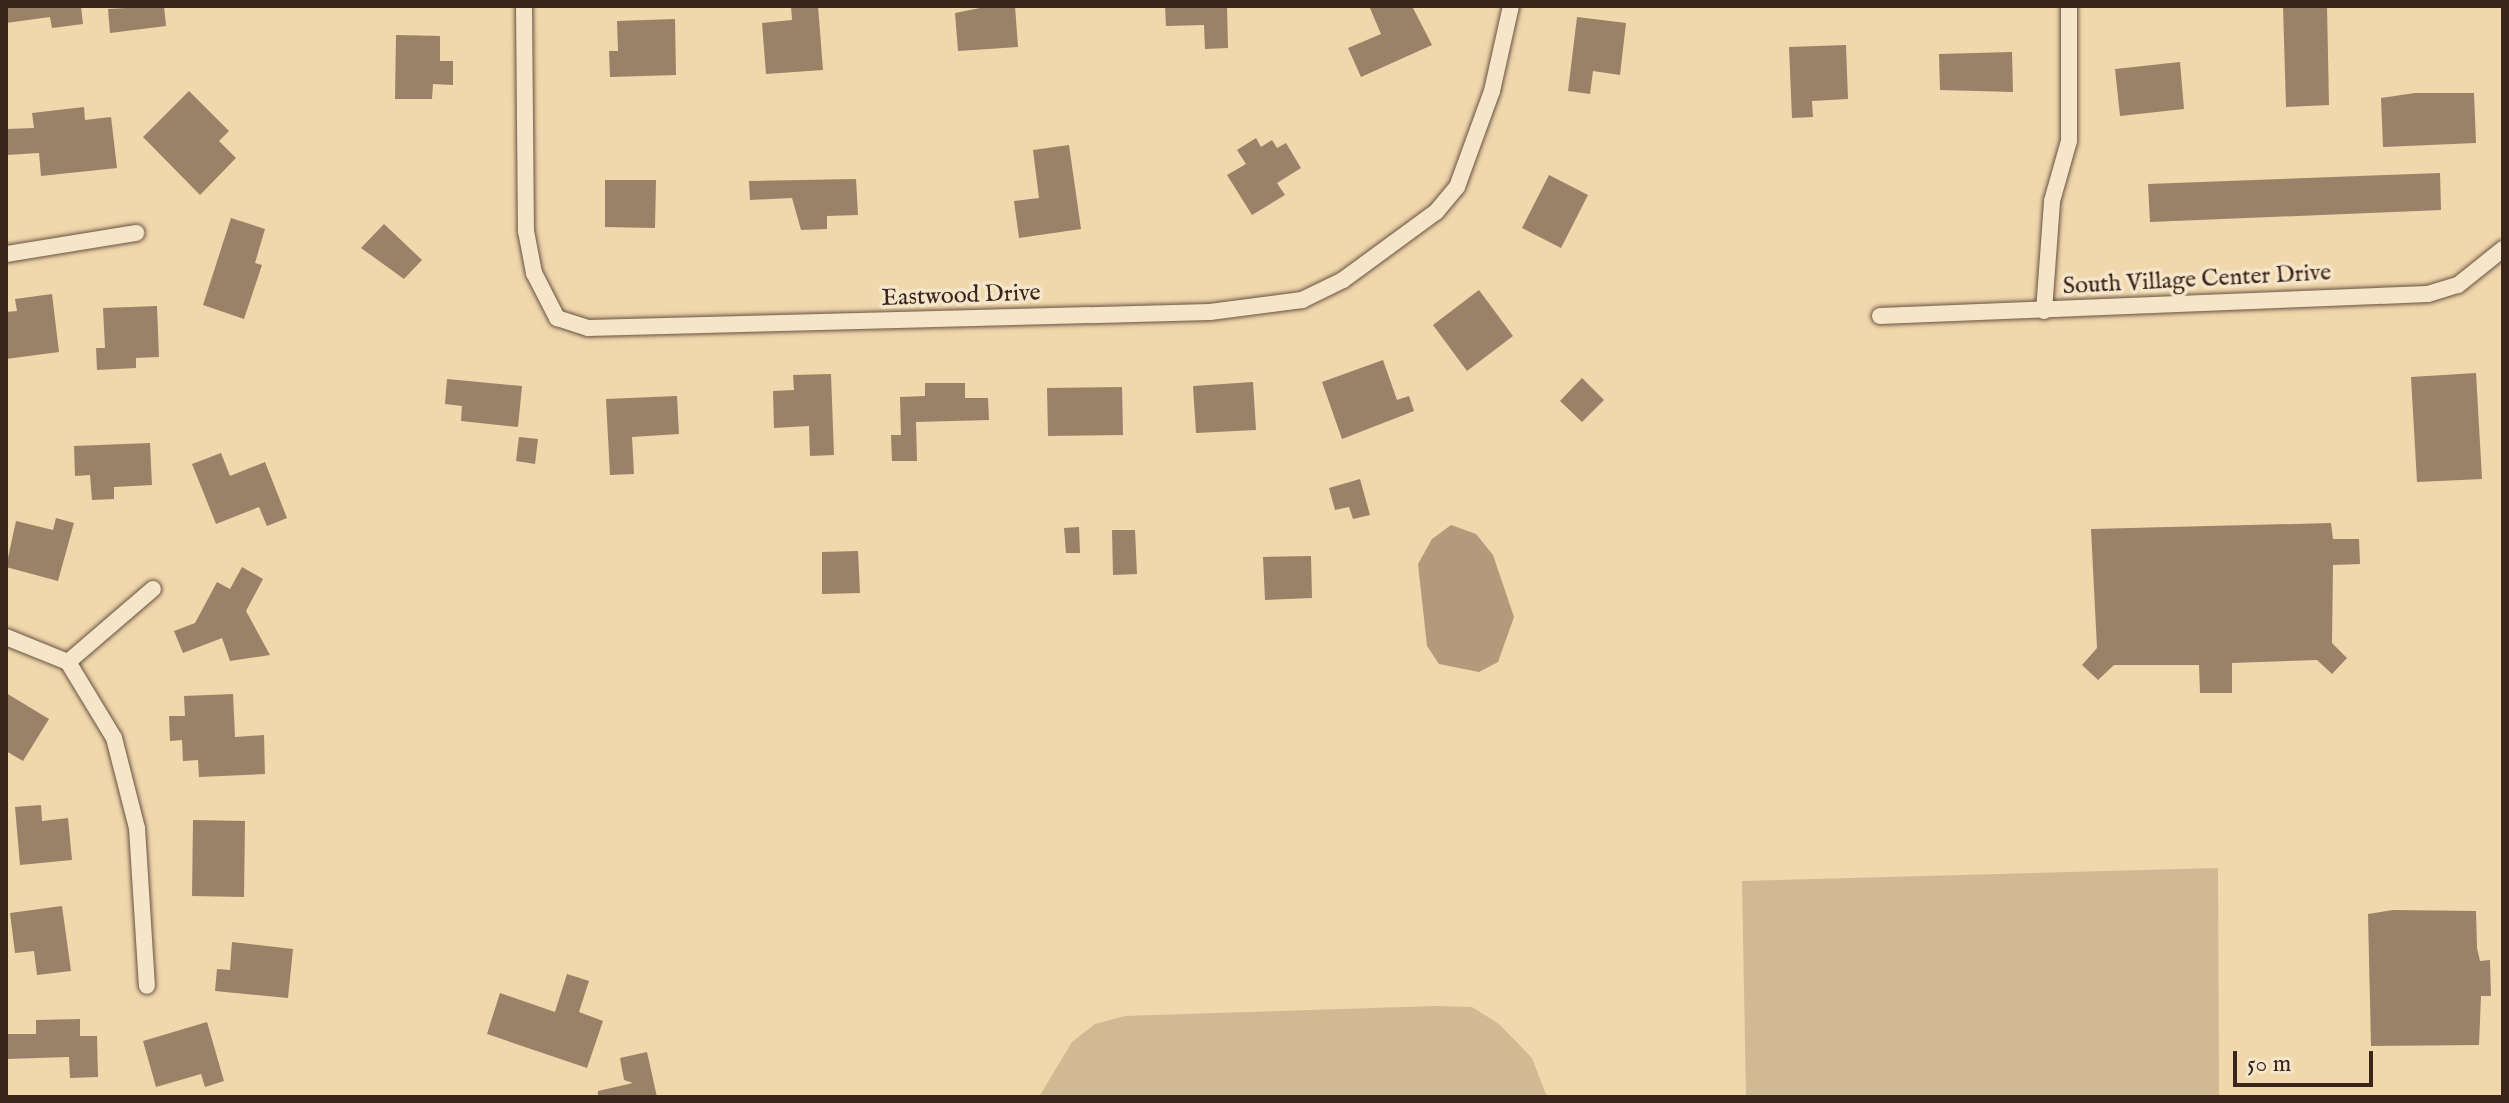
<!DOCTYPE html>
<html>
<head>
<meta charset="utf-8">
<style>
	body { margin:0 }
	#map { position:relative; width:2509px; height:1103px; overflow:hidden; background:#f0d7ac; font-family:"IM FELL English",serif }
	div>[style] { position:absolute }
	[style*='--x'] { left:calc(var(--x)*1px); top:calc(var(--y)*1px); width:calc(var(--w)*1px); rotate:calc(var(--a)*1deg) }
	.green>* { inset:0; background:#d1b994 }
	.water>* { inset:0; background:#b29a7b }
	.building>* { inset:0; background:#998267 }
	.roads { filter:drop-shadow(0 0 2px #685241) drop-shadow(0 0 2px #685241) }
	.minor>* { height:16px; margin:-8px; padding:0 8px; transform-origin:8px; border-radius:8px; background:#f5e5c9 }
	span { translate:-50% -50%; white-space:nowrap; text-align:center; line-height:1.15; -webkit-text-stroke:7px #f5e5c9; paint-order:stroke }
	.street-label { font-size:24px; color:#3a251d }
	.frame { position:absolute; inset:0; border:8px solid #3a251d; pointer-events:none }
	.scale { position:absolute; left:2233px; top:1051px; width:140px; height:36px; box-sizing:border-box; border:4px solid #3a251d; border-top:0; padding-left:10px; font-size:24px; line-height:28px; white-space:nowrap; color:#3a251d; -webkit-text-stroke:6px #f5e5c9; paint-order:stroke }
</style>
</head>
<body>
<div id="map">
	<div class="green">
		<div style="clip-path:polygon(2218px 868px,2219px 1097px,1746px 1097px,1742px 881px)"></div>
		<div style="clip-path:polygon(1436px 1006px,1472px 1007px,1499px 1024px,1532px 1058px,1547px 1097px,1039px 1097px,1072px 1042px,1095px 1024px,1125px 1016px)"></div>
	</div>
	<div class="water">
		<div style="clip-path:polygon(1451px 525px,1476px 534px,1493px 555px,1514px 617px,1498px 662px,1479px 672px,1439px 664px,1427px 646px,1418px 564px,1432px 539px)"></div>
	</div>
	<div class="building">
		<div style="clip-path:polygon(6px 6px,81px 6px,83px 24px,52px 28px,50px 17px,6px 23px)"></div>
		<div style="clip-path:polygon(164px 6px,166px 26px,110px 33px,108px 9px)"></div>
		<div style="clip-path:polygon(791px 6px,818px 6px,823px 70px,766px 74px,762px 23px,792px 20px)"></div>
		<div style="clip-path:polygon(990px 6px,1015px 6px,1018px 47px,958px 51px,955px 13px)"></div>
		<div style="clip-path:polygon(1165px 6px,1227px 6px,1228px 48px,1205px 49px,1204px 25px,1166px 26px)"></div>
		<div style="clip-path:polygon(1369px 6px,1412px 6px,1432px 45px,1361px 77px,1348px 48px,1381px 34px)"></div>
		<div style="clip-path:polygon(2283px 6px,2327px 6px,2329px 105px,2286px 107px)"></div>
		<div style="clip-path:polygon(1577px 17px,1626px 23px,1620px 75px,1593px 71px,1590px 94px,1568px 91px)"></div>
		<div style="clip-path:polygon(675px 19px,676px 75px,610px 77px,609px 51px,618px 51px,617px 21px)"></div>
		<div style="clip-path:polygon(396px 35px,440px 36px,440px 61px,453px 61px,453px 85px,433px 84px,432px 99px,395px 99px)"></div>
		<div style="clip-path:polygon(1846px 45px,1848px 99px,1812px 101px,1813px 117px,1792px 118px,1789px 47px)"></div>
		<div style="clip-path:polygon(2012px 52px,2013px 92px,1940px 90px,1939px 54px)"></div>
		<div style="clip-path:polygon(2180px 62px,2184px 109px,2120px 116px,2115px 69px)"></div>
		<div style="clip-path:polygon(189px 91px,229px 131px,219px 141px,236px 158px,200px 195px,143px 137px)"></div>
		<div style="clip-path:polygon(2415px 93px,2474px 93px,2476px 143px,2383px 147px,2381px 98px)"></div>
		<div style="clip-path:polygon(84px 107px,85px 120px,111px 117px,117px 168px,41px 176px,39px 153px,6px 155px,6px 129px,34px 128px,32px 113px)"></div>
		<div style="clip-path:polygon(1256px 138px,1261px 147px,1272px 140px,1277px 148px,1286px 143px,1301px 168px,1277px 183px,1285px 195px,1252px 215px,1227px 175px,1246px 164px,1237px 150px)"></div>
		<div style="clip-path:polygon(1069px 145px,1081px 229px,1019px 238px,1014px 201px,1039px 198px,1033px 150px)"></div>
		<div style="clip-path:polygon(2440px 173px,2441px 210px,2150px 222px,2148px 184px)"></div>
		<div style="clip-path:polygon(1549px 175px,1588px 195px,1561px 248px,1522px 228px)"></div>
		<div style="clip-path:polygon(856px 179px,858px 215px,827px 216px,827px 229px,801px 230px,792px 198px,750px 200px,749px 181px)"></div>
		<div style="clip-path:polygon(605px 180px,656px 180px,655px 228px,605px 227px)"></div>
		<div style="clip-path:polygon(231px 218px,265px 229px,255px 263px,262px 265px,244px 319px,203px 305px)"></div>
		<div style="clip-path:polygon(384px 224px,422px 260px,404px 279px,361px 248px)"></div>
		<div style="clip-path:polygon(1479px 290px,1513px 336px,1467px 371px,1433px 325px)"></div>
		<div style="clip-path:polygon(52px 294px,59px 352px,6px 359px,6px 312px,17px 311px,15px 299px)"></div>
		<div style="clip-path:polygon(157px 306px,159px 357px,136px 358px,136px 368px,97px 370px,96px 348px,105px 348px,103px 308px)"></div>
		<div style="clip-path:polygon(1383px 360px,1397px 400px,1409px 396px,1414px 411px,1342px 439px,1322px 382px)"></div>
		<div style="clip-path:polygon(2476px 373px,2482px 479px,2417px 482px,2411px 377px)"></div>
		<div style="clip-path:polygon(831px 374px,834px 455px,810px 456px,809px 426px,774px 428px,773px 391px,794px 390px,793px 375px)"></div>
		<div style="clip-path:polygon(1582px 378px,1604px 400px,1582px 422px,1560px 401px)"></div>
		<div style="clip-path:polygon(447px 379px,522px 386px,518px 427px,461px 421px,462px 406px,445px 404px)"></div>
		<div style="clip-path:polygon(1253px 382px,1256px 430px,1196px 433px,1193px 386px)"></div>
		<div style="clip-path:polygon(925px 383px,965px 383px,965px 398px,988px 398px,989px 420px,916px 422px,917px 461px,892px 461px,891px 435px,901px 435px,900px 397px,925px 396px)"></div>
		<div style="clip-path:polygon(1122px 387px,1123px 435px,1048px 436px,1047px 388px)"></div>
		<div style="clip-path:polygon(677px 396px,679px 434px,632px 437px,634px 474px,610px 475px,606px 399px)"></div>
		<div style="clip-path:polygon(519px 437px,538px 439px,535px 464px,516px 461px)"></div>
		<div style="clip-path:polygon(150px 443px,152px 485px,114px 487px,114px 499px,92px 500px,90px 475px,75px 476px,74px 446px)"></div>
		<div style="clip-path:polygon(221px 453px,230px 476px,265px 462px,287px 518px,267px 526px,259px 507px,216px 524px,192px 464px)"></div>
		<div style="clip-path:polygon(1360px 479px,1370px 515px,1353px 519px,1349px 507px,1335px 510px,1329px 488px)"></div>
		<div style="clip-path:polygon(56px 518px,74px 523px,58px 581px,6px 567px,16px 521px,53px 530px)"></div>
		<div style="clip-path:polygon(2331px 523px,2333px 539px,2359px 539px,2360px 564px,2333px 565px,2332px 643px,2347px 658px,2332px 674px,2317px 660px,2232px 663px,2232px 693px,2200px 693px,2199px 665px,2114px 665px,2098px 680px,2082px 665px,2097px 648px,2091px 529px)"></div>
		<div style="clip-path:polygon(1079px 527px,1080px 553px,1066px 553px,1064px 528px)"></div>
		<div style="clip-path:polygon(1112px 530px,1135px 530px,1137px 574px,1113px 575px)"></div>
		<div style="clip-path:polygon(858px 551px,860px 593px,822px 594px,822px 552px)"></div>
		<div style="clip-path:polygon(1311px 556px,1312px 598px,1265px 600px,1263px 557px)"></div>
		<div style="clip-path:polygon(242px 567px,263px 579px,246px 611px,270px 655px,230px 661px,222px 638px,183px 653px,174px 631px,195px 623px,217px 582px,230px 589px)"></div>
		<div style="clip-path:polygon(6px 693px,49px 719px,23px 761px,6px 751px)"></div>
		<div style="clip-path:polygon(233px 694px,235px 737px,264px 735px,265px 774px,199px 777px,198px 760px,183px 761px,182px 740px,170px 741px,169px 716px,185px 716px,184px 696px)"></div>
		<div style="clip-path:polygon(41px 805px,42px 821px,68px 818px,72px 860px,20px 865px,15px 807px)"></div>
		<div style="clip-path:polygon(193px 820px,245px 821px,244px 897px,192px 896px)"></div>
		<div style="clip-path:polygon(62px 906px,71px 971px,37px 975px,34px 951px,15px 953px,10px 913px)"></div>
		<div style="clip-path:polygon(2393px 910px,2476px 911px,2477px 948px,2480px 961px,2490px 960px,2491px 996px,2481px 996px,2479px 1045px,2371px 1046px,2368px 914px)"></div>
		<div style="clip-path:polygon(232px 942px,293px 949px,288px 998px,215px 991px,217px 969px,230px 970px)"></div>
		<div style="clip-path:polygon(567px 974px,589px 981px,579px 1012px,603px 1021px,587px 1068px,487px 1034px,500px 993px,555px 1012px)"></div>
		<div style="clip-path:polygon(80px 1019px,80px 1036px,97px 1036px,98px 1077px,70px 1078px,69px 1057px,6px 1059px,6px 1034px,36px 1034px,36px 1020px)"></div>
		<div style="clip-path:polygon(207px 1022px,224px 1081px,205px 1087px,201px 1074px,156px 1087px,143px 1041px)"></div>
		<div style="clip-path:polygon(647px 1052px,657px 1097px,598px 1097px,598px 1091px,633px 1083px,624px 1080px,620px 1058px)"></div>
	</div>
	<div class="roads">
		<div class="minor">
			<div style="--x:524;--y:6;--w:225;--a:89.5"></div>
			<div style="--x:526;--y:231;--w:43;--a:79.2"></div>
			<div style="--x:534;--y:273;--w:51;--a:62.9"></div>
			<div style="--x:557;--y:318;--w:33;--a:18"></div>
			<div style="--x:588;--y:328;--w:622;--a:-1.47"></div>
			<div style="--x:1210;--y:312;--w:93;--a:-7.4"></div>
			<div style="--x:1302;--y:300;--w:46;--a:-26"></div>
			<div style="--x:1343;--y:280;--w:115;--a:-36.2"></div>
			<div style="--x:1436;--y:212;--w:33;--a:-50"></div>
			<div style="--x:1457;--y:187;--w:102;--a:-70"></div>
			<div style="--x:1492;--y:91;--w:87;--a:-77.4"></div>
			<div style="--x:6;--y:254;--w:132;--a:-9.2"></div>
			<div style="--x:2044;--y:311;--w:110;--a:-85.8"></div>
			<div style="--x:2052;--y:201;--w:62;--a:-74.2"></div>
			<div style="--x:2069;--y:141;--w:135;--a:-90"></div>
			<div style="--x:1880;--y:316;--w:548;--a:-2.3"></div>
			<div style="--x:2428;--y:294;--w:31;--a:-17"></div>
			<div style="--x:2458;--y:285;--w:58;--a:-38.7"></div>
			<div style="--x:6;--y:637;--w:67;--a:22"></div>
			<div style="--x:68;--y:662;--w:89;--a:58.8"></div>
			<div style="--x:114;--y:738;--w:93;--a:75.7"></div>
			<div style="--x:137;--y:828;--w:158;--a:86.4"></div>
			<div style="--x:68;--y:662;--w:112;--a:-40.7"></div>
		</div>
	</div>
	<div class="street-label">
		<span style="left:2197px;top:280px;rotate:-3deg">South Village Center Drive</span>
		<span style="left:961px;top:296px;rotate:-2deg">Eastwood Drive</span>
	</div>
	<div class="frame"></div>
	<div class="scale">50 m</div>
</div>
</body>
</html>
